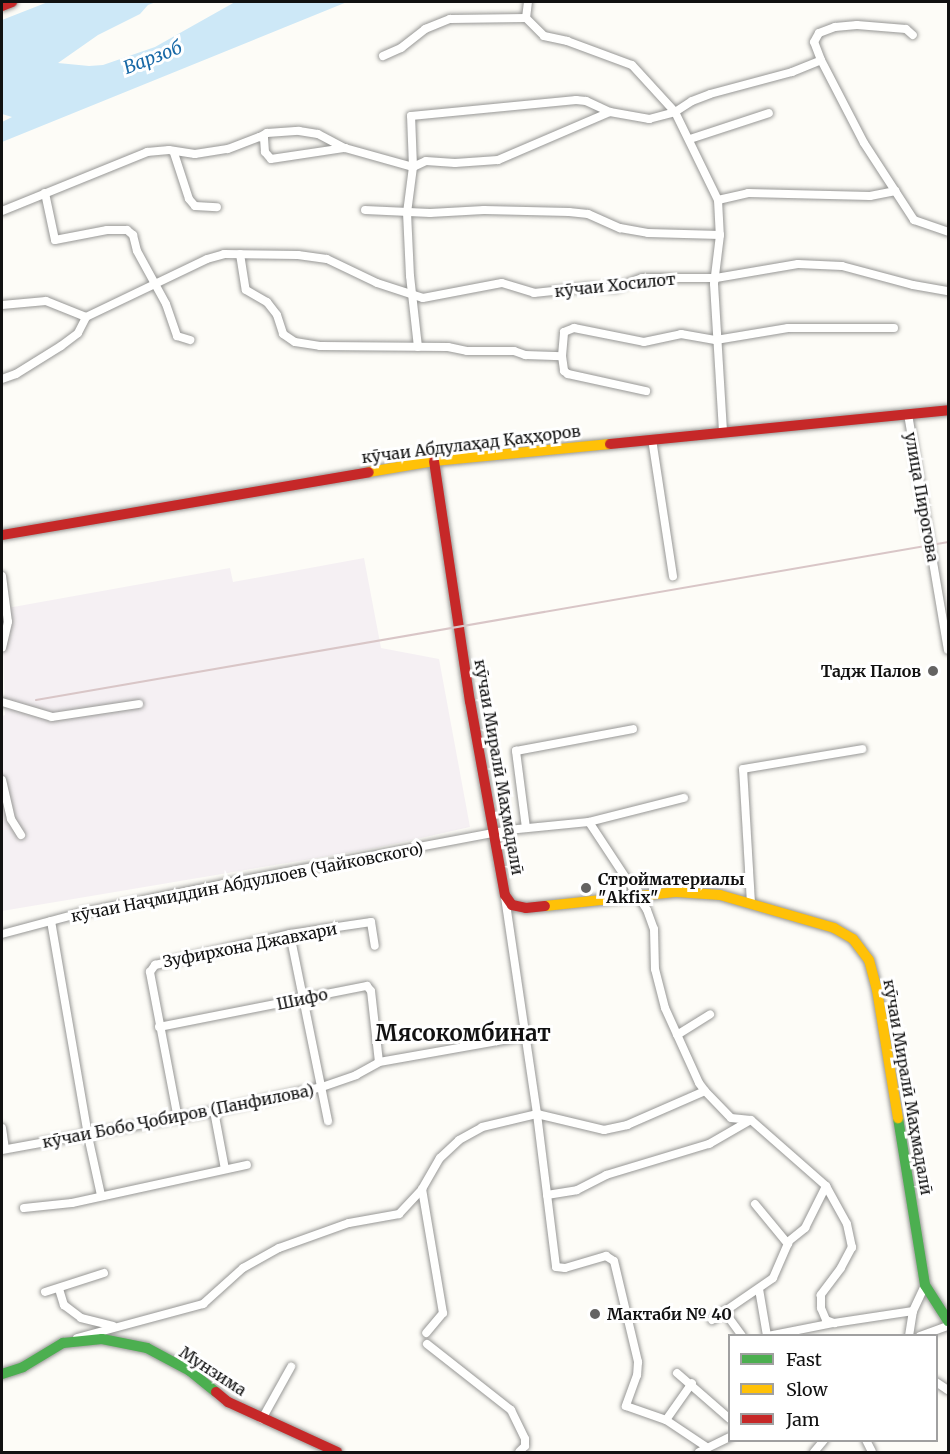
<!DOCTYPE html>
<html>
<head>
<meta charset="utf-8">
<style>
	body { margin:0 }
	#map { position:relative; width:950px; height:1454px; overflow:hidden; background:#fdfcf7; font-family:Merriweather,serif }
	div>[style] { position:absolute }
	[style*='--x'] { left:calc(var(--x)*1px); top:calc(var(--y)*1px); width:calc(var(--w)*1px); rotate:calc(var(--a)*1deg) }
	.industrial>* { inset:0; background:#f5f0f3 }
	.water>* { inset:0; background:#cde8f7 }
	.roads { filter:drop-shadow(0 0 2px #979795) drop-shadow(0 0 2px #979795) }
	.street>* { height:8px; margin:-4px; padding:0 4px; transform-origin:4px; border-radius:4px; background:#fffffe }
	.fast>* { height:10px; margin:-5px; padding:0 5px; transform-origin:5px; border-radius:5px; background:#4caf50 }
	.slow>* { height:10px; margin:-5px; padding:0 5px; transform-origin:5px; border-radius:5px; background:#ffc107 }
	.jam>* { height:10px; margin:-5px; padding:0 5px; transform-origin:5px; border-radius:5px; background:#c62828 }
	.rail>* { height:2px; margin:-1px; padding:0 1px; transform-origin:1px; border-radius:1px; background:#d9c6c7 }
	.dots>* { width:16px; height:16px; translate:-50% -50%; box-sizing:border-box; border:3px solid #fff; border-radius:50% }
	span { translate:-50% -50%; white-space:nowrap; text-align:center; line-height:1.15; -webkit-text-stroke:6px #fff; paint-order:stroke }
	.street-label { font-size:16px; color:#111 }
	.poi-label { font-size:16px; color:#111; font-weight:700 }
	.right { translate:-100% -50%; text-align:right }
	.left { translate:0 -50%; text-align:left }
	.water-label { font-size:18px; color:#1768a6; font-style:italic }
	.district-label { font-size:22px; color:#111; font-weight:700 }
	.frame { position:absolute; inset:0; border:3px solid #111; pointer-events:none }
	.legend { position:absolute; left:728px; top:1334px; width:210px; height:108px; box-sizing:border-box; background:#fff; border:2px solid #a0a0a0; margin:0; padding:8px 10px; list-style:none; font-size:18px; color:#111 }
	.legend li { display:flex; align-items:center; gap:12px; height:30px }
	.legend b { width:30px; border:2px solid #a0a0a0 }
</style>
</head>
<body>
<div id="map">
	<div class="industrial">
		<div style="clip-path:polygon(364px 558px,381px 648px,439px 659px,470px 827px,376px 848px,2px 911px,2px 716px,5px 715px,2px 609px,230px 568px,233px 582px)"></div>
	</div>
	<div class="water">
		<div style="clip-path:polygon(48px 2px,156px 2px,148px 5px,140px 14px,98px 35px,58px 63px,89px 66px,103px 65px,155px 47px,235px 2px,347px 2px,2px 142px,2px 122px,12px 117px,2px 114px,2px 20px)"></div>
	</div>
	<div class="roads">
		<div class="street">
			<div style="--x:526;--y:18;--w:16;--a:-83"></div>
			<div style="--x:383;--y:56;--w:20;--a:-24"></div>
			<div style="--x:401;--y:48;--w:31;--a:-38"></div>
			<div style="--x:425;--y:29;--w:27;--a:-22"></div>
			<div style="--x:450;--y:19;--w:76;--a:-0.8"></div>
			<div style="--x:526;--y:18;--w:25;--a:45"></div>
			<div style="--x:544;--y:36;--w:24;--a:12"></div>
			<div style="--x:567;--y:41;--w:69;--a:20.3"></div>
			<div style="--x:632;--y:65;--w:64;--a:47.5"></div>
			<div style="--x:675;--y:112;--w:20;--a:-33"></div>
			<div style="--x:692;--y:101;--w:19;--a:-21"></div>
			<div style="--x:710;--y:94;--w:85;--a:-15"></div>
			<div style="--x:792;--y:72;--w:31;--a:-22"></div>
			<div style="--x:821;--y:60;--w:19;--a:-111"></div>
			<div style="--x:814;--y:42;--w:10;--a:-61"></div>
			<div style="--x:819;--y:33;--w:17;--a:-21"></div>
			<div style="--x:835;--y:27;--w:22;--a:-5"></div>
			<div style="--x:857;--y:25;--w:49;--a:4.7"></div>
			<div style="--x:906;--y:29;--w:9;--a:41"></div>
			<div style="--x:821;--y:60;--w:93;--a:62.6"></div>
			<div style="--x:864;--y:143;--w:92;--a:57"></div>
			<div style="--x:914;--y:220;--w:36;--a:19"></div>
			<div style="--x:260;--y:137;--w:8;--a:-30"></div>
			<div style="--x:267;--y:133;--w:32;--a:-4"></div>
			<div style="--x:299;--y:131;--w:19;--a:9"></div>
			<div style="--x:318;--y:134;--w:30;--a:28"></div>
			<div style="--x:690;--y:139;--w:83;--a:-18.2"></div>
			<div style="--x:174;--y:153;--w:48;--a:71.9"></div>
			<div style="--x:189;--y:199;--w:9;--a:49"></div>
			<div style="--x:195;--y:206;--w:22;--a:3"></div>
			<div style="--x:45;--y:193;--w:48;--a:78"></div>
			<div style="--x:55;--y:240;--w:53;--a:-10.9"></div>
			<div style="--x:107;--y:230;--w:20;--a:0"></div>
			<div style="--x:127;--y:230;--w:8;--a:40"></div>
			<div style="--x:133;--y:235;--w:16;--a:76"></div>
			<div style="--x:137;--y:251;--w:60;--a:61.3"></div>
			<div style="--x:166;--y:304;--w:34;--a:71"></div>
			<div style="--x:177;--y:336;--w:14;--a:17"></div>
			<div style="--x:718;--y:200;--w:31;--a:-13"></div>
			<div style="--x:748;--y:193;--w:122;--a:1.4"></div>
			<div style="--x:870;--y:196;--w:26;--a:-11"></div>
			<div style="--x:365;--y:210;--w:65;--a:2.6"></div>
			<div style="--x:430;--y:213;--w:54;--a:-3.2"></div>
			<div style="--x:484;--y:210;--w:85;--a:1.3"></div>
			<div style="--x:569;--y:212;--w:19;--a:6"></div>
			<div style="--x:588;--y:214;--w:35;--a:24"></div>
			<div style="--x:620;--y:228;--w:28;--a:10"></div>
			<div style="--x:648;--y:233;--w:72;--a:1.6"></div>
			<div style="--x:2;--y:211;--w:157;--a:-22.1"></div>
			<div style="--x:147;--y:152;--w:22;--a:-5"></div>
			<div style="--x:169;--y:150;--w:26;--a:9"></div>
			<div style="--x:195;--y:154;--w:33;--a:-9"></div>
			<div style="--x:228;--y:149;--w:34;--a:-21"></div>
			<div style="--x:260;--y:137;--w:4;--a:14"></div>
			<div style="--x:264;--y:138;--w:14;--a:86"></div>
			<div style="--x:265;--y:152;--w:9;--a:49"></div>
			<div style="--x:271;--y:159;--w:75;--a:-8.5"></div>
			<div style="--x:345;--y:148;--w:71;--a:15.6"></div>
			<div style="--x:413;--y:167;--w:14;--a:-25"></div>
			<div style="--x:426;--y:161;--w:29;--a:4"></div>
			<div style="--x:455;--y:163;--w:43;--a:-4"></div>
			<div style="--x:498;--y:160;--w:122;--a:-23.2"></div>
			<div style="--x:240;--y:254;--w:36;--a:81"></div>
			<div style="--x:246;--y:290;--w:24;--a:30"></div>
			<div style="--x:267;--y:302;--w:16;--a:52"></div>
			<div style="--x:277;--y:315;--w:20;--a:72"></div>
			<div style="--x:283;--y:334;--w:14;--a:34"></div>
			<div style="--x:295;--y:342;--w:25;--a:9"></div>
			<div style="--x:320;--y:346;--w:128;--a:0.4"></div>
			<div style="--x:448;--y:347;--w:19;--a:12"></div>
			<div style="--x:467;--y:351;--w:47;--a:0"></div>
			<div style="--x:514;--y:351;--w:12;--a:20"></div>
			<div style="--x:525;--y:355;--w:37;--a:2"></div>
			<div style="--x:562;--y:356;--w:15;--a:82"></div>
			<div style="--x:564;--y:371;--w:5;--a:37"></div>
			<div style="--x:568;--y:374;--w:80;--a:12.3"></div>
			<div style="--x:2;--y:305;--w:44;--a:-5.2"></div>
			<div style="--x:46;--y:301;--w:43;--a:21.8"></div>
			<div style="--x:418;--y:347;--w:71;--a:-96.4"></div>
			<div style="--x:410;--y:276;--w:63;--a:-92.7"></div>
			<div style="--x:407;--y:213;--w:46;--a:-82.6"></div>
			<div style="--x:413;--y:167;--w:51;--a:-92.2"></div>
			<div style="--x:411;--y:116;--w:166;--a:-5.5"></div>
			<div style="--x:576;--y:100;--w:10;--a:6"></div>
			<div style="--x:586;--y:101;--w:26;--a:25"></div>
			<div style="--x:610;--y:112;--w:40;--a:10"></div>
			<div style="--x:649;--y:119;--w:27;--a:-15"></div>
			<div style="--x:675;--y:112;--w:98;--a:64"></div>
			<div style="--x:718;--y:200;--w:35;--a:87"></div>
			<div style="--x:720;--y:235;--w:49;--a:97"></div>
			<div style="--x:714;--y:284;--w:147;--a:86.5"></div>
			<div style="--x:562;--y:356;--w:24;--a:-85"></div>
			<div style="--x:564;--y:332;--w:11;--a:-22"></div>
			<div style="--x:574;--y:328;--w:71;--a:11.3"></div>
			<div style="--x:644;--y:342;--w:38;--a:-12"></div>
			<div style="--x:681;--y:334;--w:36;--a:10"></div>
			<div style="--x:716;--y:340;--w:73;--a:-9.5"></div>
			<div style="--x:788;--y:328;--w:106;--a:0"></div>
			<div style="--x:2;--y:379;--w:15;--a:-20"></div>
			<div style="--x:16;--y:374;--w:53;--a:-31.9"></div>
			<div style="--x:61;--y:346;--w:21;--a:-37"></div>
			<div style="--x:78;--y:333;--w:18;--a:-63"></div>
			<div style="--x:86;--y:317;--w:134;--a:-25.6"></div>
			<div style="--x:207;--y:259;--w:18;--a:-16"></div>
			<div style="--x:224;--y:254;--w:74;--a:0.8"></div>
			<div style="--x:298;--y:255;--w:29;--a:8"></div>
			<div style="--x:327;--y:259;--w:55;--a:25.6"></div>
			<div style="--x:377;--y:283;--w:48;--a:18.1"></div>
			<div style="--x:423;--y:298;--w:80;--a:-10.8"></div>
			<div style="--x:502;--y:283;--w:34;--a:17"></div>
			<div style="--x:534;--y:293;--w:57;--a:-6"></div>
			<div style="--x:591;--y:287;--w:24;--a:2"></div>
			<div style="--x:615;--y:288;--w:29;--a:-20"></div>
			<div style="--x:642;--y:278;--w:74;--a:0"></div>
			<div style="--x:716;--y:278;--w:83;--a:-9.7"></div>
			<div style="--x:798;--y:264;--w:44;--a:2.6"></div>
			<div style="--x:842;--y:266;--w:73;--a:15"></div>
			<div style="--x:913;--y:285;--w:36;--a:10"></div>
			<div style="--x:908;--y:414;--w:239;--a:80.4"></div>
			<div style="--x:652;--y:439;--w:139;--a:81.3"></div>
			<div style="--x:2;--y:576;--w:46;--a:82.6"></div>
			<div style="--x:8;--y:622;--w:26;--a:103"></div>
			<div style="--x:2;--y:702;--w:52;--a:16.7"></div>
			<div style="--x:52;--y:717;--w:88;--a:-8.5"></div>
			<div style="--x:2;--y:780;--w:40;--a:77"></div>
			<div style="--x:11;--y:819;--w:19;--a:58"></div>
			<div style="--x:589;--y:822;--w:98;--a:-14.2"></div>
			<div style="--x:526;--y:828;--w:78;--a:-97.4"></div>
			<div style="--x:516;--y:751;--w:119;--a:-10.6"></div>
			<div style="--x:505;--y:897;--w:219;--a:81.6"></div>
			<div style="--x:537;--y:1114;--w:69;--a:13.4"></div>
			<div style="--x:604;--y:1130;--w:24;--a:-12"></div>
			<div style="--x:627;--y:1125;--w:85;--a:-23.6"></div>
			<div style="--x:705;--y:1091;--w:37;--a:46"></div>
			<div style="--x:731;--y:1118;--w:20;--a:6"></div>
			<div style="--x:751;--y:1120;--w:100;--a:41.3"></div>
			<div style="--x:826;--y:1186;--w:43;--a:61.1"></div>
			<div style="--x:847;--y:1224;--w:24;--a:78"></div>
			<div style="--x:852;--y:1247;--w:24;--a:118"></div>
			<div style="--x:841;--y:1268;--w:34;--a:127"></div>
			<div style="--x:821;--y:1295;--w:13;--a:90"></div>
			<div style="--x:821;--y:1308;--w:13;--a:67"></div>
			<div style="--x:826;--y:1320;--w:9;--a:21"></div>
			<div style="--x:834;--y:1323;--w:80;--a:-8.6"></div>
			<div style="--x:751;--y:903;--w:134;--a:-93.4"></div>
			<div style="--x:743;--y:769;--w:121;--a:-9.5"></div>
			<div style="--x:51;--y:921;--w:218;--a:80.2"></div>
			<div style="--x:88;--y:1136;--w:60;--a:77.6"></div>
			<div style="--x:2;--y:934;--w:82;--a:-14.9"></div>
			<div style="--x:81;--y:913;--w:145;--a:-11.5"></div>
			<div style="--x:223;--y:884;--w:290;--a:-10.7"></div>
			<div style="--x:508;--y:830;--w:81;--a:-5.6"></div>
			<div style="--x:589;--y:822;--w:105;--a:56.6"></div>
			<div style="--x:647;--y:910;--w:20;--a:70"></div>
			<div style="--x:654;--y:929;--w:40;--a:88.6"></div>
			<div style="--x:655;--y:969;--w:40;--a:75.6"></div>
			<div style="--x:665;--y:1008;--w:82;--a:65.6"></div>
			<div style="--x:699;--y:1083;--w:10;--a:53"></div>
			<div style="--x:290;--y:934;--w:191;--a:78.5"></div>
			<div style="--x:159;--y:1027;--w:212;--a:-11.2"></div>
			<div style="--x:367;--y:986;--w:6;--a:51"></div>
			<div style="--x:371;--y:991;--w:71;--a:83.6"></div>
			<div style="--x:677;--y:1035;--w:39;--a:-32"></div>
			<div style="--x:214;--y:1111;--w:59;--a:79.3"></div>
			<div style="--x:178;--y:1119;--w:150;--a:-100.8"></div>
			<div style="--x:150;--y:972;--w:9;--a:-54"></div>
			<div style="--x:155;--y:965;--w:139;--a:-12.9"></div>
			<div style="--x:290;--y:934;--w:82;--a:-8.4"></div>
			<div style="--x:371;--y:922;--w:24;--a:81"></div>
			<div style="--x:2;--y:1128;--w:21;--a:82"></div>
			<div style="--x:2;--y:1150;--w:216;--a:-10.4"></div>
			<div style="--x:214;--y:1111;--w:111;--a:-12.5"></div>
			<div style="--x:322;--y:1087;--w:36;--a:-19"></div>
			<div style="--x:356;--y:1075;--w:26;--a:-29"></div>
			<div style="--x:379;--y:1062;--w:149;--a:-10"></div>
			<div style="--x:422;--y:1189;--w:126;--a:80.4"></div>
			<div style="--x:443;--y:1313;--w:26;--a:130"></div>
			<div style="--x:547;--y:1195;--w:30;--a:-9"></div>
			<div style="--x:577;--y:1190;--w:33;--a:-27"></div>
			<div style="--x:606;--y:1175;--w:108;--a:-16.8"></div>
			<div style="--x:709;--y:1144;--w:46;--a:-29.9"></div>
			<div style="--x:755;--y:1204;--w:52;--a:50.5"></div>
			<div style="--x:24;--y:1208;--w:48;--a:-5.9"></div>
			<div style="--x:72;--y:1203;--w:179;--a:-12.3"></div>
			<div style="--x:59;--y:1289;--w:17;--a:73"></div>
			<div style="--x:64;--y:1305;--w:21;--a:37"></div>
			<div style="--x:81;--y:1318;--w:33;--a:14"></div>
			<div style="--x:759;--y:1289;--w:48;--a:80.3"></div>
			<div style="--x:45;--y:1292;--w:62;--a:-17.9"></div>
			<div style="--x:724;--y:1311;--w:31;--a:54"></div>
			<div style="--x:712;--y:1320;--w:74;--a:-34.5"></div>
			<div style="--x:773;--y:1278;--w:40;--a:-66.6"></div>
			<div style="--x:789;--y:1241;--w:21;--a:-39"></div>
			<div style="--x:805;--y:1228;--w:47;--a:-63.4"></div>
			<div style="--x:768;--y:1336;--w:66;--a:-11.3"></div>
			<div style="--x:909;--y:1336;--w:25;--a:-81"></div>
			<div style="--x:913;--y:1311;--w:29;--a:-65"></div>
			<div style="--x:920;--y:1336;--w:30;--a:-20"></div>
			<div style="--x:77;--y:1338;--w:131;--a:-15.1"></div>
			<div style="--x:203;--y:1304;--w:54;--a:-42"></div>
			<div style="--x:243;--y:1268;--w:41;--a:-29.1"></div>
			<div style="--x:279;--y:1248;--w:74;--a:-19.7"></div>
			<div style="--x:349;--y:1223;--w:51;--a:-10.2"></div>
			<div style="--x:399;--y:1214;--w:34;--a:-47"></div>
			<div style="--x:422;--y:1189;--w:36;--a:-60"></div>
			<div style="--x:440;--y:1158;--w:26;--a:-43"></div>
			<div style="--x:459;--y:1140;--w:26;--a:-29"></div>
			<div style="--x:482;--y:1127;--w:57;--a:-13.3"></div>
			<div style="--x:537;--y:1114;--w:154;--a:82.9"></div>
			<div style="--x:556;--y:1267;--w:9;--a:6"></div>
			<div style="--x:565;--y:1268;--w:43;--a:-16.3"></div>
			<div style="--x:606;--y:1256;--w:9;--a:32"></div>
			<div style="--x:614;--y:1261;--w:104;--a:76.6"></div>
			<div style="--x:638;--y:1362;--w:13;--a:94"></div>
			<div style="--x:637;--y:1375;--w:33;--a:110"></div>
			<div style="--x:626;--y:1406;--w:42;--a:19.3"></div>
			<div style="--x:666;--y:1420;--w:50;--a:33.7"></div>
			<div style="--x:427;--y:1344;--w:107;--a:38.2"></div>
			<div style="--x:511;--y:1410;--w:32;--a:64"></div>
			<div style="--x:525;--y:1439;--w:7;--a:90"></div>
			<div style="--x:525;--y:1446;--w:8;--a:135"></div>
			<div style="--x:677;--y:1373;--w:70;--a:41"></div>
			<div style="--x:936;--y:1382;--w:14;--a:34"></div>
			<div style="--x:262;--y:1419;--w:60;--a:-60.9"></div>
			<div style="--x:666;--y:1420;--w:45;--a:-54.9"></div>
			<div style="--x:866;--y:1440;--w:13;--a:63"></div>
			<div style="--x:699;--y:1452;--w:34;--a:-26"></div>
			<div style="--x:814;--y:1452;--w:16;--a:-50"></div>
		</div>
		<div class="fast">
			<div style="--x:898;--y:1118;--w:169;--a:80.8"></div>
			<div style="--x:925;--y:1285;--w:43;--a:57.4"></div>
			<div style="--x:2;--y:1374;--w:22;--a:-18"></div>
			<div style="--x:23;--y:1367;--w:47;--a:-31"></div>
			<div style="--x:63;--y:1343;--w:39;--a:-6"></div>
			<div style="--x:102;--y:1339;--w:46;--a:11.3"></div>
			<div style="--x:147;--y:1348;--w:49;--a:28.1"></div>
			<div style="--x:190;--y:1371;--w:33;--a:39"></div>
		</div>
		<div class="slow">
			<div style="--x:369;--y:472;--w:66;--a:-9.6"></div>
			<div style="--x:434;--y:461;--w:177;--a:-5.5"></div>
			<div style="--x:545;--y:906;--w:133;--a:-6.1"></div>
			<div style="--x:677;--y:892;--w:43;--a:4"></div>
			<div style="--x:720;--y:895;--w:119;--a:16.1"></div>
			<div style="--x:834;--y:928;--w:22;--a:30"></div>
			<div style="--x:853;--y:939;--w:26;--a:53"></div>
			<div style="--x:869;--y:960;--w:31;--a:75"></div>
			<div style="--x:877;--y:990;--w:130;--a:80.7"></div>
		</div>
		<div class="jam">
			<div style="--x:2;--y:6;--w:11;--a:-22"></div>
			<div style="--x:610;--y:444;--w:340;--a:-5.7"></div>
			<div style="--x:434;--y:461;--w:243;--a:81.5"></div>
			<div style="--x:470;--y:701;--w:197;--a:79.8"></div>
			<div style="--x:505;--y:895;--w:12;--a:55"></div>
			<div style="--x:512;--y:905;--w:14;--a:12"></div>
			<div style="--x:526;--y:908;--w:19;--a:-6"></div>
			<div style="--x:2;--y:535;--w:372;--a:-9.7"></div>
			<div style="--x:216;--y:1392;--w:16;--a:40"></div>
			<div style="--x:228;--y:1402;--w:120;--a:24.6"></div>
		</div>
	</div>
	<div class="rail">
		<div style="--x:36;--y:700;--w:926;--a:-9.83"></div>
	</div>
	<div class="dots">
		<div style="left:933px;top:671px;background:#646362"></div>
		<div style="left:586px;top:888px;background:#646362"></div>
		<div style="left:595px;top:1314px;background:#646362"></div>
	</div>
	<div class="street-label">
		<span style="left:615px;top:285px;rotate:-6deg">кӯчаи Хосилот</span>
		<span style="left:471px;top:444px;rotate:-7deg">кӯчаи Абдулаҳад Қаҳҳоров</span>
		<span style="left:922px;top:497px;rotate:80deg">улица Пирогова</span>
		<span style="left:499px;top:767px;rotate:80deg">кӯчаи Миралӣ Маҳмадалӣ</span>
		<span style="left:247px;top:882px;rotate:-11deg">кӯчаи Наҷмиддин Абдуллоев (Чайковского)</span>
		<span style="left:250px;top:945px;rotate:-11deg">Зуфирхона Джавхари</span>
		<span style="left:302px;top:999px;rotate:-12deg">Шифо</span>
		<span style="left:908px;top:1087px;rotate:80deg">кӯчаи Миралӣ Маҳмадалӣ</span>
		<span style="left:178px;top:1116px;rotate:-11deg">кӯчаи Бобо Ҷобиров (Панфилова)</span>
		<span style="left:213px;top:1371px;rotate:33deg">Мунзима</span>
	</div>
	<div class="poi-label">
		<span class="right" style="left:921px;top:671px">Тадж Палов</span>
		<span class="left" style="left:598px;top:888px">Стройматериалы<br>"Akfix"</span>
		<span class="left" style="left:607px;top:1314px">Мактаби № 40</span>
	</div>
	<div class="water-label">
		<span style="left:153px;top:58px;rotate:-21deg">Варзоб</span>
	</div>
	<div class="district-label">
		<span style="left:463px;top:1034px">Мясокомбинат</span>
	</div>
	<div class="frame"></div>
	<ul class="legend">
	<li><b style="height:8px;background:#4caf50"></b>Fast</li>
	<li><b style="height:8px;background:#ffc107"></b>Slow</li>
	<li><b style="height:8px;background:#c62828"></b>Jam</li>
	</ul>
</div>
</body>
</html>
